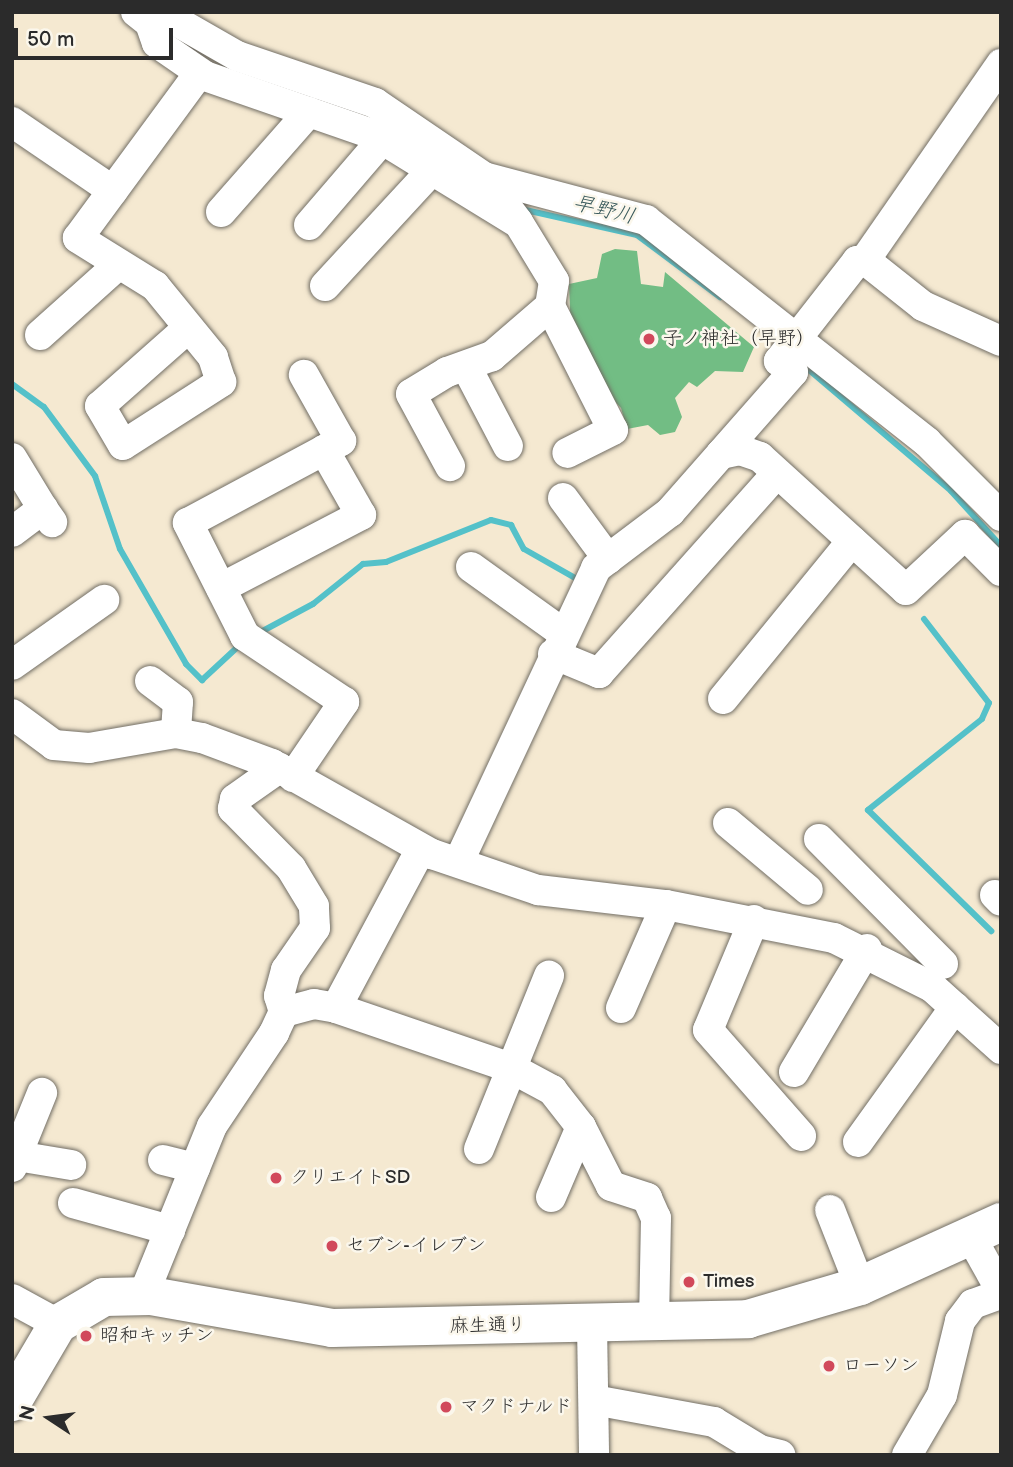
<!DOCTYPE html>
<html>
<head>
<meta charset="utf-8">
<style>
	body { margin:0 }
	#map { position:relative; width:1013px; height:1467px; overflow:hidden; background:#f5e9d1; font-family:"Balsamiq Sans","Klee One",sans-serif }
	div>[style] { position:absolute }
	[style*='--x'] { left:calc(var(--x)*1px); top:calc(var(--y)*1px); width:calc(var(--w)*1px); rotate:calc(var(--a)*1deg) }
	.forest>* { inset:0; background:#72bd84 }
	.stream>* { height:6px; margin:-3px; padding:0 3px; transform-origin:3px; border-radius:3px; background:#54c1c9 }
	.roads { filter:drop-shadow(0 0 2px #726e65) drop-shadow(0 0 2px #726e65) }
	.minor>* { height:30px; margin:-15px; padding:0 15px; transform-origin:15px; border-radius:15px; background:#fff }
	.major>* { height:38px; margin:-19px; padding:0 19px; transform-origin:19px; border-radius:19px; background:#fff }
	.dots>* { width:19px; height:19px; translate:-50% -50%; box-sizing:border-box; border:4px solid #fbf7ec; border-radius:50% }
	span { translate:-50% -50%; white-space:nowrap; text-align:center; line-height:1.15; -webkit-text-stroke:5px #fbf7ec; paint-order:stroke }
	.poi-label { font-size:19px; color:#2b2b2b }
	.left { translate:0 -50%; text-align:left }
	.street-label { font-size:19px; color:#2b2b2b }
	.water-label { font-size:21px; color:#37585a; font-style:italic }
	.frame { position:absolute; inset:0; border:14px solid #2b2b2b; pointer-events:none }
	.north { position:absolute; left:14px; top:1383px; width:70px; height:70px; -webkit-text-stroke:5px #fbf7ec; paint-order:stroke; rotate:283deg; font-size:19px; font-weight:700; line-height:28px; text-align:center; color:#2b2b2b }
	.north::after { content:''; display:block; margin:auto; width:24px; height:32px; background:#2b2b2b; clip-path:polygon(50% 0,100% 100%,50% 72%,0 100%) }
	.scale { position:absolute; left:14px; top:28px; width:159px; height:32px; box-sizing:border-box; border:4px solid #2b2b2b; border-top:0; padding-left:9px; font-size:21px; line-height:24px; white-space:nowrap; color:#2b2b2b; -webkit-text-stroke:5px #fbf7ec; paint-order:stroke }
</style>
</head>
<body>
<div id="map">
	<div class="forest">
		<div style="clip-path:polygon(615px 249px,637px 251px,641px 284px,663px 287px,665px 272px,754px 347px,743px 372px,715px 371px,697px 387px,689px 382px,675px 398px,682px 417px,675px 432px,660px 435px,648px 425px,627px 429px,621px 408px,595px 380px,571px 334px,569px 284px,597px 278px,602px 254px)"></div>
	</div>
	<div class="stream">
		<div style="--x:521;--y:209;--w:119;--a:12.6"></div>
		<div style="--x:637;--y:235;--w:104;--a:36.8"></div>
		<div style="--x:802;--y:364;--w:196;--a:40.4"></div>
		<div style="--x:951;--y:491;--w:74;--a:47.7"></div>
		<div style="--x:12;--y:384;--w:39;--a:36"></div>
		<div style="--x:44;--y:407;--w:86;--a:53.5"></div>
		<div style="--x:95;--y:476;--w:77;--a:71.1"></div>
		<div style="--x:120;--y:549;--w:133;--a:60.1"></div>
		<div style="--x:186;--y:664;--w:23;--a:45"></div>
		<div style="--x:202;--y:680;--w:54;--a:-42.8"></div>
		<div style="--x:924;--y:619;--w:106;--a:52.3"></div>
		<div style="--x:989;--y:703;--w:17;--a:114"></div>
		<div style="--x:982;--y:719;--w:146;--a:141.4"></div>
		<div style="--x:868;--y:810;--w:173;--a:44.5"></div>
		<div style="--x:257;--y:634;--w:64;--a:-28.2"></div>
		<div style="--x:313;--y:604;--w:64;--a:-38.7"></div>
		<div style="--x:363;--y:564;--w:23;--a:-5"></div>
		<div style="--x:386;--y:562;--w:113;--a:-21.8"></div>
		<div style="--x:491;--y:520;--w:21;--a:14"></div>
		<div style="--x:511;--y:525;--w:27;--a:62"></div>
		<div style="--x:524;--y:549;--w:61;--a:29.5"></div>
	</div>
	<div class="roads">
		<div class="minor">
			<div style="--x:136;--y:12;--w:18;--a:38"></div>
			<div style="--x:150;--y:23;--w:21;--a:71"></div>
			<div style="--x:157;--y:43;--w:58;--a:34.5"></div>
			<div style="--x:205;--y:76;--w:180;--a:19.1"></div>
			<div style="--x:375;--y:135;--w:164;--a:31.6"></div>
			<div style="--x:150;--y:23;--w:16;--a:-40"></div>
			<div style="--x:162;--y:13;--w:86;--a:29.8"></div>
			<div style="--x:237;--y:56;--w:146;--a:18.8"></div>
			<div style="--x:375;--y:103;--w:132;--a:34.2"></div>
			<div style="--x:484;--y:177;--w:56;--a:52.9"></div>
			<div style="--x:518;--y:222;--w:69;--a:58.6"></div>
			<div style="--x:554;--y:281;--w:25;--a:99"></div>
			<div style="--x:550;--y:306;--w:77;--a:139.2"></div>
			<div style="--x:492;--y:356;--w:48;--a:160.4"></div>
			<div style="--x:447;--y:372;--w:42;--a:148.6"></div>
			<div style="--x:411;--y:394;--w:82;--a:61.6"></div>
			<div style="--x:12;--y:122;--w:122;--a:34.3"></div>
			<div style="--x:484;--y:177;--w:168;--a:14.9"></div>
			<div style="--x:646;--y:220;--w:358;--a:38.3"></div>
			<div style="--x:927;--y:442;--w:105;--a:45"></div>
			<div style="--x:221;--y:212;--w:133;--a:-48.7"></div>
			<div style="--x:309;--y:225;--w:113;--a:-49.3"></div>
			<div style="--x:865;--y:260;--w:74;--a:38.4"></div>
			<div style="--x:923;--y:306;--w:85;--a:24.2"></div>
			<div style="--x:325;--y:286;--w:156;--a:-47.3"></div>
			<div style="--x:550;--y:306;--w:139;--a:63.1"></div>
			<div style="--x:613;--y:430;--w:51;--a:153.4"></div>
			<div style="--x:187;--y:329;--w:116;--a:138.5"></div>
			<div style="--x:100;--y:406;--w:45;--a:59.5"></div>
			<div style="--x:123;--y:445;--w:117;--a:-32.7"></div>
			<div style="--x:221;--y:382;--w:26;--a:-108"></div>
			<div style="--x:213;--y:357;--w:92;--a:-129.2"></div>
			<div style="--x:155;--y:286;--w:91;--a:-148.1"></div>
			<div style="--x:78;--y:238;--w:205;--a:-53.7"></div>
			<div style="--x:40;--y:335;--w:105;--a:-41.9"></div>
			<div style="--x:467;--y:368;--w:88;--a:62.3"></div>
			<div style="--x:721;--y:454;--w:109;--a:-48.7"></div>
			<div style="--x:793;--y:372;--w:18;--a:-142"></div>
			<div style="--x:779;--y:361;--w:127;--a:-52"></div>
			<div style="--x:857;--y:261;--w:8;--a:-7"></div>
			<div style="--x:865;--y:260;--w:239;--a:-55.2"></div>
			<div style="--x:12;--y:458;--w:60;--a:58.7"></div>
			<div style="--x:563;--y:498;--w:76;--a:53.6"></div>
			<div style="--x:12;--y:532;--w:39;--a:-37"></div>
			<div style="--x:43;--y:509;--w:16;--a:55"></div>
			<div style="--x:471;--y:567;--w:113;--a:35.7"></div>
			<div style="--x:221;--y:588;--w:158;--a:-27.5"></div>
			<div style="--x:361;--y:515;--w:75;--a:-119.6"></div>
			<div style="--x:553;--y:654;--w:50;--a:22.4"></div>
			<div style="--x:599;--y:673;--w:266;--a:-48.3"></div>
			<div style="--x:12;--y:665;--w:113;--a:-35.2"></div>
			<div style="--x:150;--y:681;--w:35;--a:37"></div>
			<div style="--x:178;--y:702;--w:31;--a:94"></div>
			<div style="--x:723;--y:699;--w:204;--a:-50.8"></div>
			<div style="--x:12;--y:714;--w:52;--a:36.4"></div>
			<div style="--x:54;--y:745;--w:35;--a:5"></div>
			<div style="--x:89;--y:748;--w:88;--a:-9.8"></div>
			<div style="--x:176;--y:733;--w:26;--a:11"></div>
			<div style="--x:202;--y:738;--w:75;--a:20.4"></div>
			<div style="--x:272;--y:764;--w:184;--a:29.4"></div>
			<div style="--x:432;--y:854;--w:112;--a:18.8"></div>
			<div style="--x:538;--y:890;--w:129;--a:6.7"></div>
			<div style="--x:666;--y:905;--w:171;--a:11.1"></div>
			<div style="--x:834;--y:938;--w:110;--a:26.6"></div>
			<div style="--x:932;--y:987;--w:93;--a:41.9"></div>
			<div style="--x:293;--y:777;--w:91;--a:-55.8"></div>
			<div style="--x:344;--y:702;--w:119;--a:-146.3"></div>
			<div style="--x:245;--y:636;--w:127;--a:-116.8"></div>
			<div style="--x:188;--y:523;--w:174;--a:-28.2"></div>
			<div style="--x:341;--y:441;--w:76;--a:-119.3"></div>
			<div style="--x:728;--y:823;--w:104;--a:39.9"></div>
			<div style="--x:819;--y:839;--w:176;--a:45.2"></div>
			<div style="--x:459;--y:861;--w:323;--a:-64.9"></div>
			<div style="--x:596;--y:568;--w:93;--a:-37.1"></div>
			<div style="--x:670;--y:512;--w:77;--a:-48.7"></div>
			<div style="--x:721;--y:454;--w:19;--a:-12"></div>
			<div style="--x:740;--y:450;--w:21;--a:19"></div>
			<div style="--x:760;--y:457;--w:197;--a:42.3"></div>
			<div style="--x:906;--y:590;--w:81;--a:-43"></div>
			<div style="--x:965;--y:535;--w:51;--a:45"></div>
			<div style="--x:995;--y:895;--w:8;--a:45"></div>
			<div style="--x:754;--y:920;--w:119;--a:112.7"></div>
			<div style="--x:708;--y:1030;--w:141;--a:48.7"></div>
			<div style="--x:336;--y:1008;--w:180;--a:-61.9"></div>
			<div style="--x:621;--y:1008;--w:112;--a:-66.4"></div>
			<div style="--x:284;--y:1012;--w:31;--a:-15"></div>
			<div style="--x:314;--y:1004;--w:22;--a:10"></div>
			<div style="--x:336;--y:1008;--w:185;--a:18.9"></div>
			<div style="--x:511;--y:1068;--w:47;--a:28.2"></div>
			<div style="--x:552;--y:1090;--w:47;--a:51.9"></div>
			<div style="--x:581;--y:1127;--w:66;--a:63"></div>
			<div style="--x:611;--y:1186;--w:38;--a:18"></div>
			<div style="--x:647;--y:1198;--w:22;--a:66"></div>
			<div style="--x:656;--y:1218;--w:105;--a:91.1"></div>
			<div style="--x:794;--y:1072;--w:143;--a:-59.3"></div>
			<div style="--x:858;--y:1142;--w:166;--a:-54.3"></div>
			<div style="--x:479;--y:1149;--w:187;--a:-68"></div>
			<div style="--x:17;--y:1156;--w:55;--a:9.5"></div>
			<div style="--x:163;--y:1160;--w:33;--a:14"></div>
			<div style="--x:12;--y:1167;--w:80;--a:-67.9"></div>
			<div style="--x:551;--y:1197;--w:76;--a:-66.8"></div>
			<div style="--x:73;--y:1203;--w:101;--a:15.6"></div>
			<div style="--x:830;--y:1210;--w:82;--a:68.5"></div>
			<div style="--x:971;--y:1237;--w:62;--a:60.9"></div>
			<div style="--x:143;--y:1296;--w:183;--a:-67.9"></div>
			<div style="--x:212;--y:1126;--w:112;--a:-56.3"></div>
			<div style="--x:274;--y:1033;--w:23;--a:-65"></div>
			<div style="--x:284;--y:1012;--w:17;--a:-107"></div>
			<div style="--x:279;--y:996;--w:27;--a:-75"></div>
			<div style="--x:286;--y:970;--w:51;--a:-55.4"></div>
			<div style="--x:315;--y:928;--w:22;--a:-93"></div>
			<div style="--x:314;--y:906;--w:44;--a:-121.2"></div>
			<div style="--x:291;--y:868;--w:83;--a:-134.5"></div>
			<div style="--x:233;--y:809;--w:10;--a:-79"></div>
			<div style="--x:235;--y:799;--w:54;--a:-35.2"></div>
			<div style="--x:12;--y:1299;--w:52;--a:28.5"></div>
			<div style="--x:592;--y:1324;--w:131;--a:89.1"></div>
			<div style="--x:594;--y:1400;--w:122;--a:10.4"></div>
			<div style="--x:714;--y:1422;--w:54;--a:31.3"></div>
			<div style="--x:760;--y:1450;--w:21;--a:14"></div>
			<div style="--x:907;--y:1455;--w:69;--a:-59.7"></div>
			<div style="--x:942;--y:1395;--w:76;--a:-76.3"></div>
			<div style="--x:960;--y:1321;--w:21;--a:-53"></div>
			<div style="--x:973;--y:1304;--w:30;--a:-20"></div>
		</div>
		<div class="major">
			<div style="--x:12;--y:1402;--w:91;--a:-59.5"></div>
			<div style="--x:58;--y:1324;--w:53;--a:-30.4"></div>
			<div style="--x:104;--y:1297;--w:47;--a:-1.2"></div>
			<div style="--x:151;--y:1296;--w:184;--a:10"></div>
			<div style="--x:332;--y:1328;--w:416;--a:-1.2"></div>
			<div style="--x:748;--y:1319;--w:117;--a:-16.4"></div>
			<div style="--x:860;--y:1286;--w:155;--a:-24.4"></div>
		</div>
	</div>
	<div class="dots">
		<div style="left:649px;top:339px;background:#d1495b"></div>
		<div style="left:276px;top:1178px;background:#d1495b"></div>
		<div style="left:332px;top:1246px;background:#d1495b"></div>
		<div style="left:689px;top:1282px;background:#d1495b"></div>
		<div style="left:86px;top:1336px;background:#d1495b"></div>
		<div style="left:829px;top:1366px;background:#d1495b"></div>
		<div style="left:446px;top:1407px;background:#d1495b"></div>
	</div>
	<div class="poi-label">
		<span class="left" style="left:663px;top:339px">子ノ神社（早野）</span>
		<span class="left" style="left:290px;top:1178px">クリエイトSD</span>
		<span class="left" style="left:346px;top:1246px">セブン-イレブン</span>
		<span class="left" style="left:703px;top:1282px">Times</span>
		<span class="left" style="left:100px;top:1336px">昭和キッチン</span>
		<span class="left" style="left:843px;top:1366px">ローソン</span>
		<span class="left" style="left:460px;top:1407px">マクドナルド</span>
	</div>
	<div class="street-label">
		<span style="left:488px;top:1326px;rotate:-1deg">麻生通り</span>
	</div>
	<div class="water-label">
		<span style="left:604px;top:210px;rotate:14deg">早野川</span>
	</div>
	<div class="frame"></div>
	<div class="north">N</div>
	<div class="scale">50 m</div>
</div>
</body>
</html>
